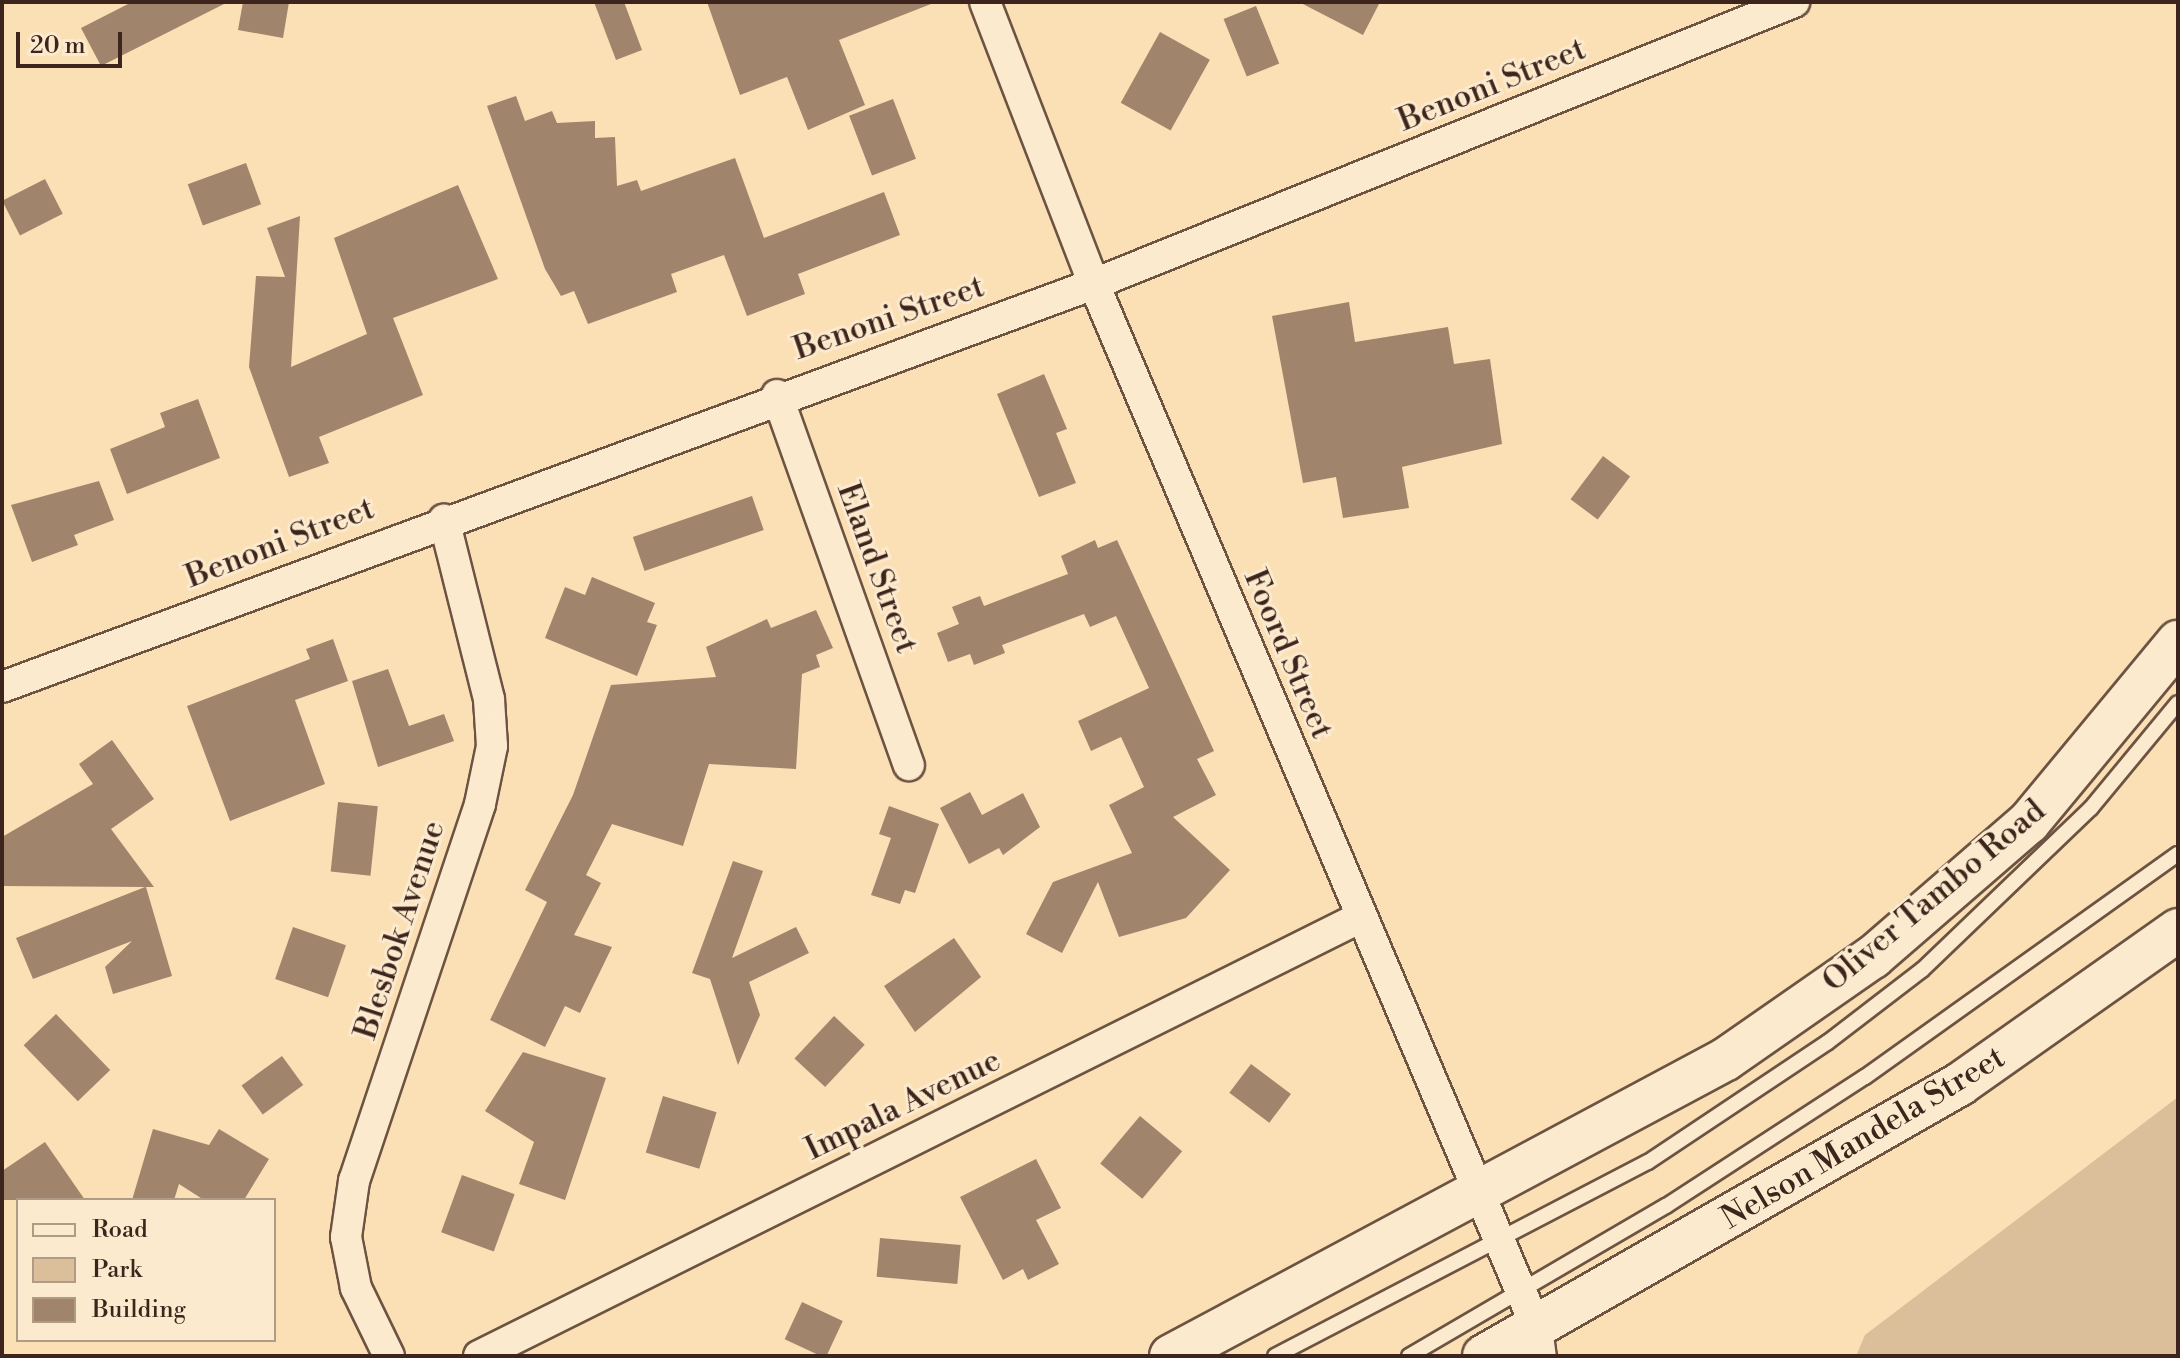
<!DOCTYPE html>
<html>
<head>
<meta charset="utf-8">
<style>
	body { margin:0 }
	#map { position:relative; width:2180px; height:1358px; overflow:hidden; background:#fbdfb5; font-family:"Libre Bodoni",serif }
	div>[style] { position:absolute }
	.green>* { inset:0; background:#dbbf9b }
	.building>* { inset:0; background:#a0856c; transform-origin:0 0 }
	.roads { filter:drop-shadow(2px 0 #6c5342) drop-shadow(-2px 0 #6c5342) drop-shadow(0 2px #6c5342) drop-shadow(0 -2px #6c5342) }
	.lane>* { height:14px; margin:-7px; padding:0 7px; transform-origin:7px; border-radius:7px; background:#fceacf }
	.street>* { height:30px; margin:-15px; padding:0 15px; transform-origin:15px; border-radius:15px; background:#fceacf }
	.secondary>* { height:42px; margin:-21px; padding:0 21px; transform-origin:21px; border-radius:21px; background:#fceacf }
	span { translate:-50% -50%; white-space:nowrap; text-align:center; line-height:1.15; -webkit-text-stroke:6px #fceacf; paint-order:stroke }
	.street-label { font-size:32px; color:#3d241c }
	.frame { position:absolute; inset:0; border:4px solid #3d241c; pointer-events:none }
	.legend { position:absolute; left:16px; top:1198px; width:260px; height:144px; box-sizing:border-box; background:#fceacf; border:2px solid #b09b87; margin:0; padding:10px 14px; list-style:none; font-size:24px; color:#3d241c }
	.legend li { display:flex; align-items:center; gap:16px; height:40px }
	.legend b { width:40px; border:2px solid #b09b87 }
	.scale { position:absolute; left:16px; top:32px; width:106px; height:36px; box-sizing:border-box; border:4px solid #3d241c; border-top:0; padding-left:10px; font-size:24px; line-height:28px; white-space:nowrap; color:#3d241c; -webkit-text-stroke:6px #fceacf; paint-order:stroke }
</style>
</head>
<body>
<div id="map">
	<div class="green">
		<i style="clip-path:polygon(2178px 1097px,2178px 1356px,1856px 1356px,1865px 1335px)"></i>
	</div>
	<div class="building">
		<i style="clip-path:polygon(132px 2px,228px 2px,101px 66px,81px 28px)"></i>
		<i style="clip-path:polygon(243px 2px,289px 2px,283px 38px,238px 30px)"></i>
		<i style="clip-path:polygon(594px 2px,624px 2px,642px 50px,616px 60px)"></i>
		<i style="clip-path:polygon(707px 2px,930px 2px,931px 4px,839px 40px,865px 105px,808px 130px,787px 77px,740px 95px)"></i>
		<i style="clip-path:polygon(1299px 2px,1380px 2px,1363px 35px)"></i>
		<i style="left:1256px;top:6px;width:62px;height:35px;rotate:68deg"></i>
		<i style="left:1160px;top:32px;width:57px;height:81px;rotate:29deg"></i>
		<i style="clip-path:polygon(516px 96px,525px 121px,552px 111px,557px 123px,595px 121px,595px 138px,615px 137px,617px 186px,637px 180px,641px 191px,735px 158px,764px 238px,884px 192px,900px 235px,798px 274px,805px 294px,747px 316px,724px 255px,671px 274px,677px 292px,588px 324px,574px 291px,561px 296px,545px 269px,487px 106px)"></i>
		<i style="left:893px;top:99px;width:64px;height:47px;rotate:69deg"></i>
		<i style="left:246px;top:163px;width:44px;height:62px;rotate:70deg"></i>
		<i style="left:45px;top:179px;width:39px;height:48px;rotate:63deg"></i>
		<i style="clip-path:polygon(458px 185px,498px 279px,393px 318px,423px 395px,319px 437px,329px 463px,289px 477px,249px 367px,256px 276px,285px 277px,267px 228px,300px 216px,291px 367px,367px 334px,334px 238px)"></i>
		<i style="clip-path:polygon(1349px 302px,1355px 342px,1448px 327px,1454px 364px,1490px 359px,1502px 444px,1402px 467px,1409px 508px,1343px 518px,1336px 477px,1303px 483px,1272px 316px)"></i>
		<i style="clip-path:polygon(1044px 374px,1067px 429px,1056px 433px,1076px 483px,1039px 497px,997px 394px)"></i>
		<i style="clip-path:polygon(198px 399px,220px 458px,127px 494px,110px 449px,165px 427px,160px 413px)"></i>
		<i style="left:1603px;top:456px;width:34px;height:54px;rotate:37deg"></i>
		<i style="clip-path:polygon(99px 481px,114px 520px,74px 535px,78px 545px,32px 562px,11px 505px)"></i>
		<i style="left:752px;top:496px;width:36px;height:126px;rotate:71deg"></i>
		<i style="clip-path:polygon(1095px 540px,1098px 548px,1117px 540px,1214px 751px,1197px 759px,1216px 795px,1173px 817px,1230px 870px,1186px 918px,1119px 937px,1098px 882px,1062px 953px,1026px 934px,1053px 882px,1132px 853px,1109px 805px,1144px 787px,1121px 737px,1091px 751px,1078px 721px,1149px 688px,1116px 616px,1090px 627px,1084px 614px,1002px 645px,1005px 653px,974px 665px,970px 654px,948px 662px,937px 633px,959px 624px,952px 607px,980px 596px,984px 606px,1068px 574px,1061px 556px)"></i>
		<i style="clip-path:polygon(592px 577px,655px 603px,647px 622px,657px 625px,637px 676px,545px 638px,565px 587px,585px 595px)"></i>
		<i style="clip-path:polygon(816px 610px,833px 648px,816px 655px,820px 667px,802px 674px,796px 769px,709px 764px,683px 846px,612px 824px,586px 875px,601px 883px,574px 935px,612px 947px,580px 1013px,565px 1006px,545px 1047px,490px 1020px,547px 902px,525px 890px,573px 795px,611px 685px,716px 677px,706px 647px,767px 619px,771px 628px)"></i>
		<i style="clip-path:polygon(333px 639px,348px 681px,295px 700px,325px 784px,230px 821px,187px 706px,310px 659px,306px 649px)"></i>
		<i style="clip-path:polygon(388px 669px,409px 726px,444px 714px,454px 741px,378px 767px,352px 681px)"></i>
		<i style="clip-path:polygon(112px 740px,154px 799px,111px 829px,154px 887px,146px 887px,172px 976px,113px 994px,105px 967px,132px 941px,33px 979px,16px 938px,145px 887px,2px 886px,2px 837px,93px 784px,79px 764px)"></i>
		<i style="clip-path:polygon(970px 792px,982px 815px,1023px 793px,1040px 827px,1003px 855px,999px 848px,969px 864px,940px 808px)"></i>
		<i style="left:338px;top:802px;width:40px;height:70px;rotate:6deg"></i>
		<i style="clip-path:polygon(889px 806px,939px 824px,915px 893px,905px 890px,900px 904px,871px 895px,891px 838px,879px 834px)"></i>
		<i style="clip-path:polygon(733px 861px,763px 871px,732px 958px,796px 927px,809px 953px,749px 982px,760px 1015px,738px 1065px,710px 979px,692px 973px)"></i>
		<i style="left:293px;top:927px;width:56px;height:55px;rotate:19deg"></i>
		<i style="clip-path:polygon(954px 938px,981px 977px,915px 1032px,884px 986px)"></i>
		<i style="left:56px;top:1014px;width:78px;height:45px;rotate:46deg"></i>
		<i style="left:834px;top:1016px;width:42px;height:58px;rotate:43deg"></i>
		<i style="clip-path:polygon(523px 1052px,606px 1078px,565px 1200px,519px 1184px,534px 1142px,485px 1111px)"></i>
		<i style="left:282px;top:1056px;width:36px;height:50px;rotate:54deg"></i>
		<i style="left:1251px;top:1064px;width:50px;height:36px;rotate:37deg"></i>
		<i style="left:663px;top:1096px;width:56px;height:59px;rotate:17deg"></i>
		<i style="left:1140px;top:1116px;width:55px;height:62px;rotate:40deg"></i>
		<i style="clip-path:polygon(153px 1129px,209px 1145px,219px 1129px,269px 1159px,244px 1200px,204px 1200px,179px 1184px,174px 1200px,132px 1200px)"></i>
		<i style="clip-path:polygon(45px 1142px,85px 1200px,2px 1200px,2px 1171px)"></i>
		<i style="clip-path:polygon(1036px 1159px,1061px 1208px,1036px 1220px,1059px 1264px,1028px 1280px,1023px 1269px,1003px 1280px,960px 1197px)"></i>
		<i style="left:462px;top:1175px;width:56px;height:61px;rotate:20deg"></i>
		<i style="left:880px;top:1238px;width:81px;height:39px;rotate:5deg"></i>
		<i style="left:802px;top:1302px;width:45px;height:41px;rotate:25deg"></i>
	</div>
	<div class="roads">
		<div class="lane">
			<i style="left:1275px;top:1356px;width:420px;rotate:-27.5deg"></i>
			<i style="left:1648px;top:1162px;width:216px;rotate:-33.7deg"></i>
			<i style="left:1828px;top:1042px;width:118px;rotate:-37.5deg"></i>
			<i style="left:1922px;top:970px;width:234px;rotate:-43.8deg"></i>
			<i style="left:2091px;top:808px;width:136px;rotate:-50.4deg"></i>
			<i style="left:1409px;top:1356px;width:298px;rotate:-30.3deg"></i>
			<i style="left:1666px;top:1206px;width:237px;rotate:-33deg"></i>
			<i style="left:1865px;top:1077px;width:384px;rotate:-35.5deg"></i>
		</div>
		<div class="street">
			<i style="left:985px;top:2px;width:302px;rotate:68.9deg"></i>
			<i style="left:1094px;top:284px;width:1135px;rotate:67.03deg"></i>
			<i style="left:1537px;top:1329px;width:27px;rotate:82deg"></i>
			<i style="left:777px;top:395px;width:393px;rotate:70.4deg"></i>
			<i style="left:2px;top:687px;width:1164px;rotate:-20.26deg"></i>
			<i style="left:1094px;top:284px;width:755px;rotate:-21.94deg"></i>
			<i style="left:389px;top:1356px;width:76px;rotate:-115.9deg"></i>
			<i style="left:356px;top:1288px;width:52px;rotate:-101.1deg"></i>
			<i style="left:346px;top:1237px;width:57px;rotate:-81.9deg"></i>
			<i style="left:354px;top:1181px;width:397px;rotate:-71.5deg"></i>
			<i style="left:480px;top:804px;width:59px;rotate:-78.3deg"></i>
			<i style="left:492px;top:746px;width:47px;rotate:-93.7deg"></i>
			<i style="left:489px;top:699px;width:185px;rotate:-104.1deg"></i>
			<i style="left:479px;top:1356px;width:983px;rotate:-26.46deg"></i>
		</div>
		<div class="secondary">
			<i style="left:1171px;top:1356px;width:629px;rotate:-28.15deg"></i>
			<i style="left:1726px;top:1059px;width:179px;rotate:-34.8deg"></i>
			<i style="left:1873px;top:957px;width:206px;rotate:-40.9deg"></i>
			<i style="left:2029px;top:822px;width:234px;rotate:-50.4deg"></i>
			<i style="left:1484px;top:1356px;width:548px;rotate:-29.74deg"></i>
			<i style="left:1960px;top:1084px;width:267px;rotate:-35.2deg"></i>
		</div>
	</div>
	<div class="street-label">
		<span style="left:1492px;top:85px;rotate:-22deg">Benoni Street</span>
		<span style="left:889px;top:318px;rotate:-19deg">Benoni Street</span>
		<span style="left:280px;top:543px;rotate:-21deg">Benoni Street</span>
		<span style="left:877px;top:568px;rotate:70deg">Eland Street</span>
		<span style="left:1288px;top:654px;rotate:67deg">Foord Street</span>
		<span style="left:1934px;top:896px;rotate:-40deg">Oliver Tambo Road</span>
		<span style="left:400px;top:930px;rotate:-72deg">Blesbok Avenue</span>
		<span style="left:903px;top:1105px;rotate:-26deg">Impala Avenue</span>
		<span style="left:1863px;top:1138px;rotate:-31deg">Nelson Mandela Street</span>
	</div>
	<div class="frame"></div>
	<ul class="legend">
	<li><b style="height:10px;background:#fceacf"></b>Road</li>
	<li><b style="height:22px;background:#dbbf9b"></b>Park</li>
	<li><b style="height:22px;background:#a0856c"></b>Building</li>
	</ul>
	<div class="scale">20 m</div>
</div>
</body>
</html>
